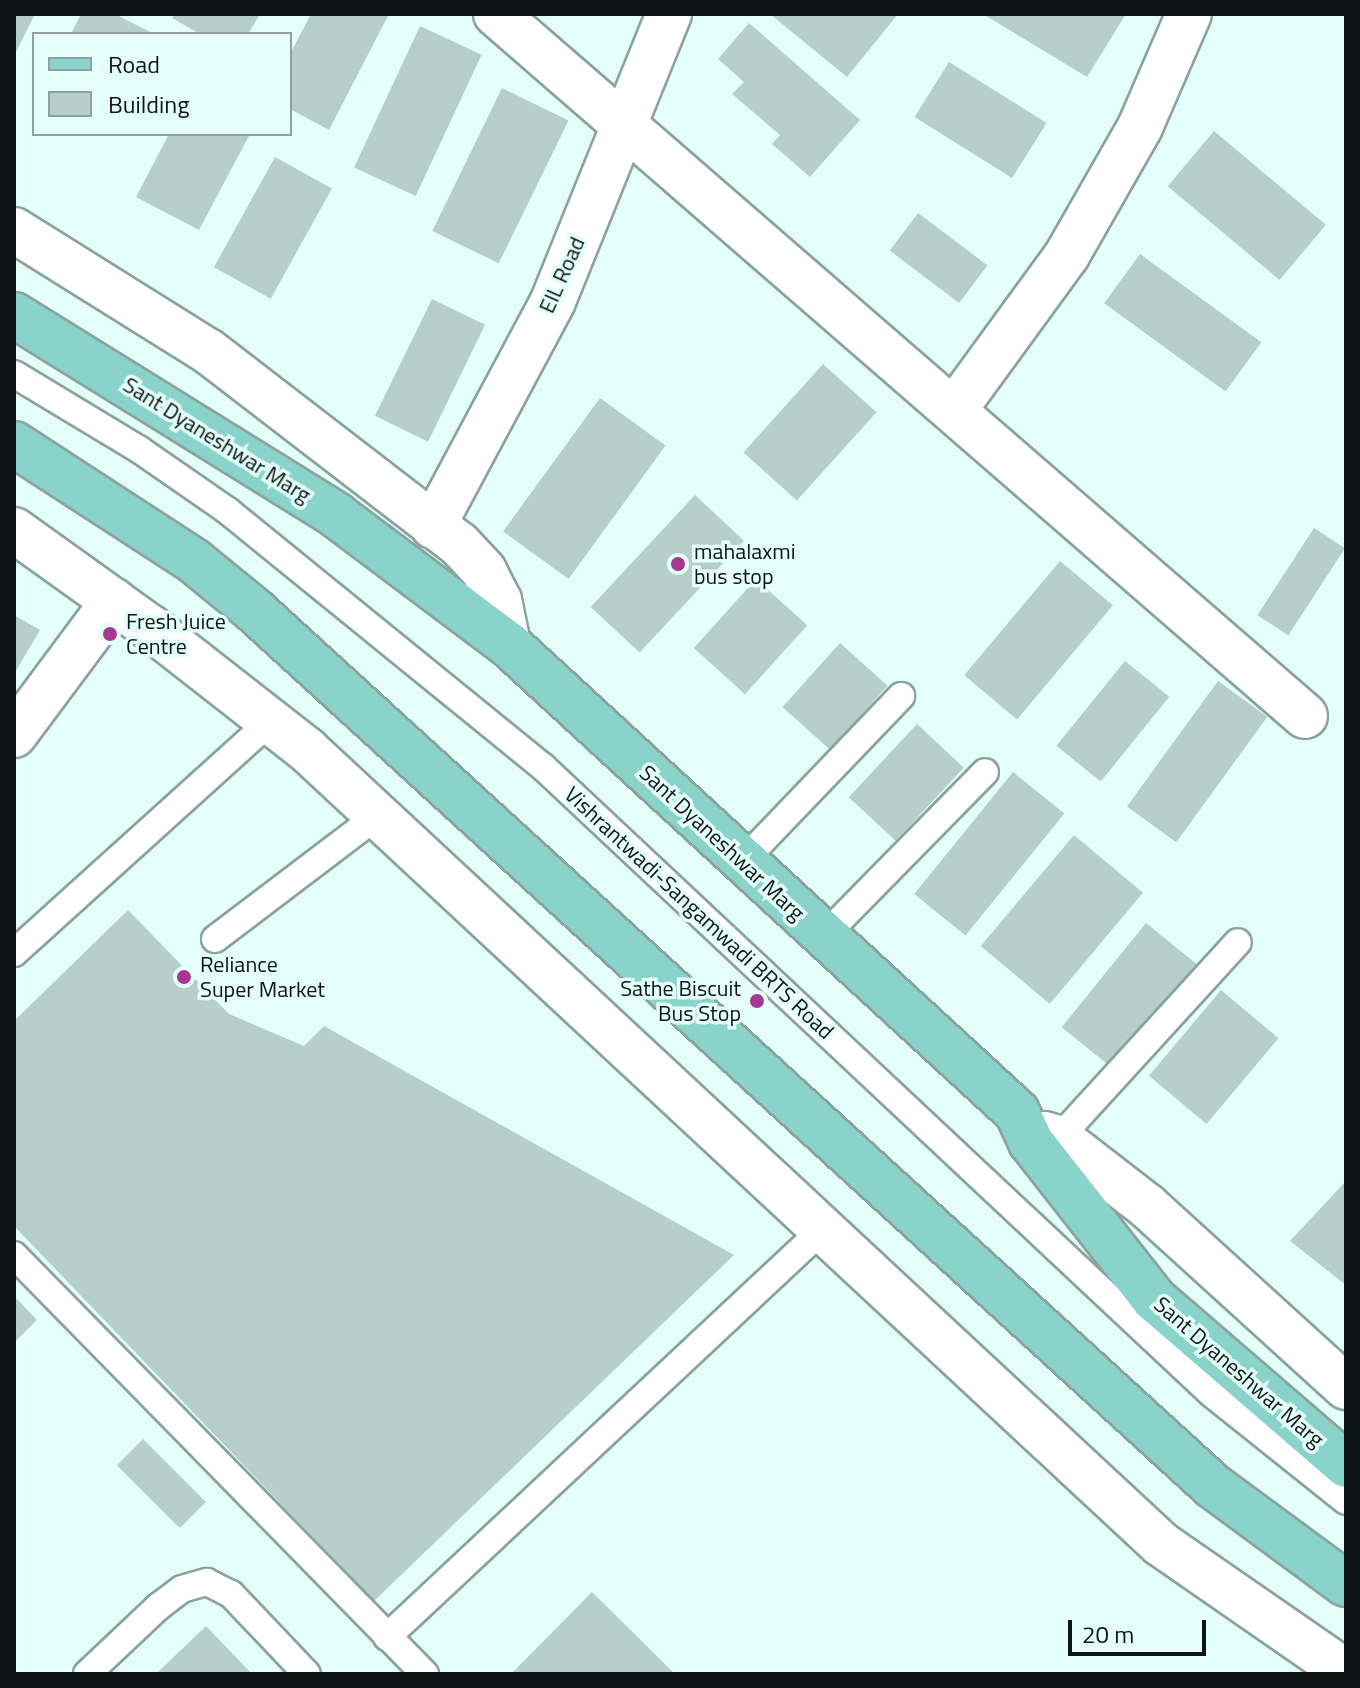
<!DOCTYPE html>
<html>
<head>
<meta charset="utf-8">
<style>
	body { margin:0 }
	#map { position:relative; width:1360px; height:1688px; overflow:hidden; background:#e4fefa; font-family:"Titillium Web",sans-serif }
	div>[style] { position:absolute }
	.building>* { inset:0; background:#b6cfcb; transform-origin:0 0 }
	.roads { filter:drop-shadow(2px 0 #8ba39f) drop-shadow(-2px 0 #8ba39f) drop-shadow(0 2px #8ba39f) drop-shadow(0 -2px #8ba39f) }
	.lane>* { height:26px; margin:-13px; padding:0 13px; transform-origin:13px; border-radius:13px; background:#fff }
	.street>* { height:44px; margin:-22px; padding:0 22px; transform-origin:22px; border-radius:22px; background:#fff }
	.secondary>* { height:44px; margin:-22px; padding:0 22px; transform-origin:22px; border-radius:22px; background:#fff }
	.primary>* { height:44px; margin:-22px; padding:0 22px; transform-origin:22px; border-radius:22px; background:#8ad3cb }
	.dots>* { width:22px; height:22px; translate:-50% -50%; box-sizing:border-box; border:4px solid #e4fefa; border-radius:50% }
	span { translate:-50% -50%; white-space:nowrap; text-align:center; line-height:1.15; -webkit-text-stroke:7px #e4fefa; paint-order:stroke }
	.street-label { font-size:22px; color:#0c1514 }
	.poi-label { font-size:22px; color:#0c1514 }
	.left { translate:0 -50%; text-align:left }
	.right { translate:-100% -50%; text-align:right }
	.frame { position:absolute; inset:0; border:16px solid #0c1514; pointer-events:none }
	.legend { position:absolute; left:32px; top:32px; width:260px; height:104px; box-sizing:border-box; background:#e4fefa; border:2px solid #8ea19e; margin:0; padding:10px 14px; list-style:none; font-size:24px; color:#0c1514 }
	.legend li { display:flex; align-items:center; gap:16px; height:40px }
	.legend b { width:40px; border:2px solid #8ea19e }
	.scale { position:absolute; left:1068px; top:1620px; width:138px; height:36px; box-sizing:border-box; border:4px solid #0c1514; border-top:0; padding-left:10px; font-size:24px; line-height:28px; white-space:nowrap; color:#0c1514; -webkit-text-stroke:6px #e4fefa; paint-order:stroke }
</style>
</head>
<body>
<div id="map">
	<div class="building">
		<i style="clip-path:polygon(14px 14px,35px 14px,14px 56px)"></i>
		<i style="clip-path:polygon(81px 14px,115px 14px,154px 34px,71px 34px)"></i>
		<i style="clip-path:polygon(175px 14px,260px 14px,248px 34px,200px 34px,172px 18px)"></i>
		<i style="clip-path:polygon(311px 14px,389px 14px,329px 130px,290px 109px,290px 54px)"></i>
		<i style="clip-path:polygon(770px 14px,898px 14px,847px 77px)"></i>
		<i style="clip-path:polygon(983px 14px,1126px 14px,1087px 77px)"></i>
		<i style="clip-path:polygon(749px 23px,860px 120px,810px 177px,772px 144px,780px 135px,732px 94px,744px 82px,718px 59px)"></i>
		<i style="left:420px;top:26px;width:68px;height:156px;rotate:25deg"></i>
		<i style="left:949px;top:62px;width:115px;height:65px;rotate:32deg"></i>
		<i style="left:502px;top:88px;width:74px;height:159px;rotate:26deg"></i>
		<i style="left:1214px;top:131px;width:146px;height:72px;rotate:40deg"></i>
		<i style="clip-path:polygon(169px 134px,250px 134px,199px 230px,136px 197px)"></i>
		<i style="left:275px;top:157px;width:65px;height:126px;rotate:29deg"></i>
		<i style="left:918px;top:213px;width:87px;height:47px;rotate:37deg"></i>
		<i style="left:1140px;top:254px;width:150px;height:61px;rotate:36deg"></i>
		<i style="left:432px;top:299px;width:59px;height:130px;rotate:26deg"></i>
		<i style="left:823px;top:364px;width:72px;height:119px;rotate:42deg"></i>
		<i style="left:600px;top:398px;width:81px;height:165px;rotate:36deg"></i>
		<i style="left:695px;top:495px;width:67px;height:153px;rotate:43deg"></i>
		<i style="left:1314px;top:528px;width:37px;height:104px;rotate:33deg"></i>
		<i style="left:1060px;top:561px;width:69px;height:149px;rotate:40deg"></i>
		<i style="left:756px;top:579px;width:69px;height:93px;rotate:42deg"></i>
		<i style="clip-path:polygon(14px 615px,40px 630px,14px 674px)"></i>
		<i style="left:840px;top:643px;width:64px;height:86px;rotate:42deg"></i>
		<i style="left:1125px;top:661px;width:57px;height:109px;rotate:39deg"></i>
		<i style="left:1218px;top:681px;width:61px;height:155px;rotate:36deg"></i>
		<i style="left:917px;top:724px;width:64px;height:100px;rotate:43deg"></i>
		<i style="left:1013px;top:772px;width:66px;height:157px;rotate:39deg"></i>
		<i style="left:1074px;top:835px;width:90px;height:145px;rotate:40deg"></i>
		<i style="clip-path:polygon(128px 910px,229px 1014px,304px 1046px,324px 1026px,734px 1255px,374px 1601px,14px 1226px,14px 1021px)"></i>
		<i style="left:1146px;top:923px;width:67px;height:134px;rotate:39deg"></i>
		<i style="left:1221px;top:990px;width:75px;height:112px;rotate:40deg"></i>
		<i style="clip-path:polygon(1346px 1181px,1346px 1285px,1290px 1241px)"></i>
		<i style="clip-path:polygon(14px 1296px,37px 1320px,14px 1343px)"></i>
		<i style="left:143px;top:1439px;width:89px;height:37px;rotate:45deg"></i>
		<i style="clip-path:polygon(592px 1592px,675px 1674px,511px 1674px)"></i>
		<i style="clip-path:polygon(206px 1626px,252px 1674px,156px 1674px)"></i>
	</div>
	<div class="roads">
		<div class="lane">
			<i style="left:14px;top:374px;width:147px;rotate:31.1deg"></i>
			<i style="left:140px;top:450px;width:107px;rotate:34.7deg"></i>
			<i style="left:228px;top:511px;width:405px;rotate:39.1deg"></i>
			<i style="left:542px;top:766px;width:918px;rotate:43.15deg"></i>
			<i style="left:1212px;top:1394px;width:171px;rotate:38.6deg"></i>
			<i style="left:742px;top:862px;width:230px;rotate:-46.2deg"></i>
			<i style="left:823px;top:937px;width:231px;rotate:-45.5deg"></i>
			<i style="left:215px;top:939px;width:203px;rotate:-37.2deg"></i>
			<i style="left:14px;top:953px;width:345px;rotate:-42.1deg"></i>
			<i style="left:1059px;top:1138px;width:265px;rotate:-47.6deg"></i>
			<i style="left:14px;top:1255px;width:587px;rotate:45.55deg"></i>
			<i style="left:387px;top:1637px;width:596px;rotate:-43.1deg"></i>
			<i style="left:87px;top:1674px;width:98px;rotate:-43.3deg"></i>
			<i style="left:158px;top:1607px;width:30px;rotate:-37deg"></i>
			<i style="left:182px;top:1589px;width:26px;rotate:-16deg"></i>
			<i style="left:207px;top:1582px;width:27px;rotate:27deg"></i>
			<i style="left:231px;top:1594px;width:110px;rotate:46.5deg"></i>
		</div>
		<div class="street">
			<i style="left:496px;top:14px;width:1071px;rotate:40.95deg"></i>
			<i style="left:954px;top:410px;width:192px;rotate:-53.9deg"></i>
			<i style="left:1067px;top:255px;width:147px;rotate:-60.3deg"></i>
			<i style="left:1140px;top:127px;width:123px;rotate:-66.6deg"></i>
			<i style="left:433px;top:526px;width:255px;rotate:-61.9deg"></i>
			<i style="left:553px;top:301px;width:310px;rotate:-68deg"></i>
			<i style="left:14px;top:735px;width:167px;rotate:-53.3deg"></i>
		</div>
		<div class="secondary">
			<i style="left:14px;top:230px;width:229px;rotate:32deg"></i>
			<i style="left:208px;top:351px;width:317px;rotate:37.6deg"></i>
			<i style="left:459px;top:544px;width:37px;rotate:47deg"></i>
			<i style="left:484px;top:571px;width:33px;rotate:63deg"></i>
			<i style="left:499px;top:600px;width:45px;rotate:78.4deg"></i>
			<i style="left:14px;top:530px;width:168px;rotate:35.6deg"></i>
			<i style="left:151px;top:628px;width:197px;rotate:38deg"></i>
			<i style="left:306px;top:749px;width:1167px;rotate:42.92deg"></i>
			<i style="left:1161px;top:1544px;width:225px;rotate:34.7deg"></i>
			<i style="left:1031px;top:1142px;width:15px;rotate:-32deg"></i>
			<i style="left:1044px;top:1134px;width:16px;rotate:15deg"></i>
			<i style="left:1059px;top:1138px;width:111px;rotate:37.7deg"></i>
			<i style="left:1147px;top:1206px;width:269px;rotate:42.3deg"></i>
		</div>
		<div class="primary">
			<i style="left:14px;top:315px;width:379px;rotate:31.8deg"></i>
			<i style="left:336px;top:515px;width:215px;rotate:36.9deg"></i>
			<i style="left:508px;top:644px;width:691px;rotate:42.6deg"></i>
			<i style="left:1017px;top:1112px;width:33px;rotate:65deg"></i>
			<i style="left:1031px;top:1142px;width:199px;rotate:51.9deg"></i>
			<i style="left:1154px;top:1299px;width:254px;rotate:40.8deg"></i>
			<i style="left:14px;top:444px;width:215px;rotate:33deg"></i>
			<i style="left:194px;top:561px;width:79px;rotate:39.3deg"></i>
			<i style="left:255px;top:611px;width:1297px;rotate:42.41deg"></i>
			<i style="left:1213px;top:1486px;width:165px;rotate:36.4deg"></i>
		</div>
	</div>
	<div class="dots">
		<i style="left:678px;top:564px;background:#a73794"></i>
		<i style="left:110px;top:634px;background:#a73794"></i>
		<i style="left:184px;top:977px;background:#a73794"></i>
		<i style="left:757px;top:1001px;background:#a73794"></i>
	</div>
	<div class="street-label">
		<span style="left:562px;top:275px;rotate:-66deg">EIL Road</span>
		<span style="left:217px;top:440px;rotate:32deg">Sant Dyaneshwar Marg</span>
		<span style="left:722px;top:843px;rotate:43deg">Sant Dyaneshwar Marg</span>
		<span style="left:699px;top:913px;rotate:43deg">Vishrantwadi-Sangamwadi BRTS Road</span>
		<span style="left:1239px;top:1372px;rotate:41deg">Sant Dyaneshwar Marg</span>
	</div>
	<div class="poi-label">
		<span class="left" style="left:694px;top:564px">mahalaxmi<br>bus stop</span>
		<span class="left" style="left:126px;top:634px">Fresh Juice<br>Centre</span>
		<span class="left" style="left:200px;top:977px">Reliance<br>Super Market</span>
		<span class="right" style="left:741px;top:1001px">Sathe Biscuit<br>Bus Stop</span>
	</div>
	<div class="frame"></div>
	<ul class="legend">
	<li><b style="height:10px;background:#8ad3cb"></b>Road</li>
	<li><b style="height:22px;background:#b6cfcb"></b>Building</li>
	</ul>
	<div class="scale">20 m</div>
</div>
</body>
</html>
